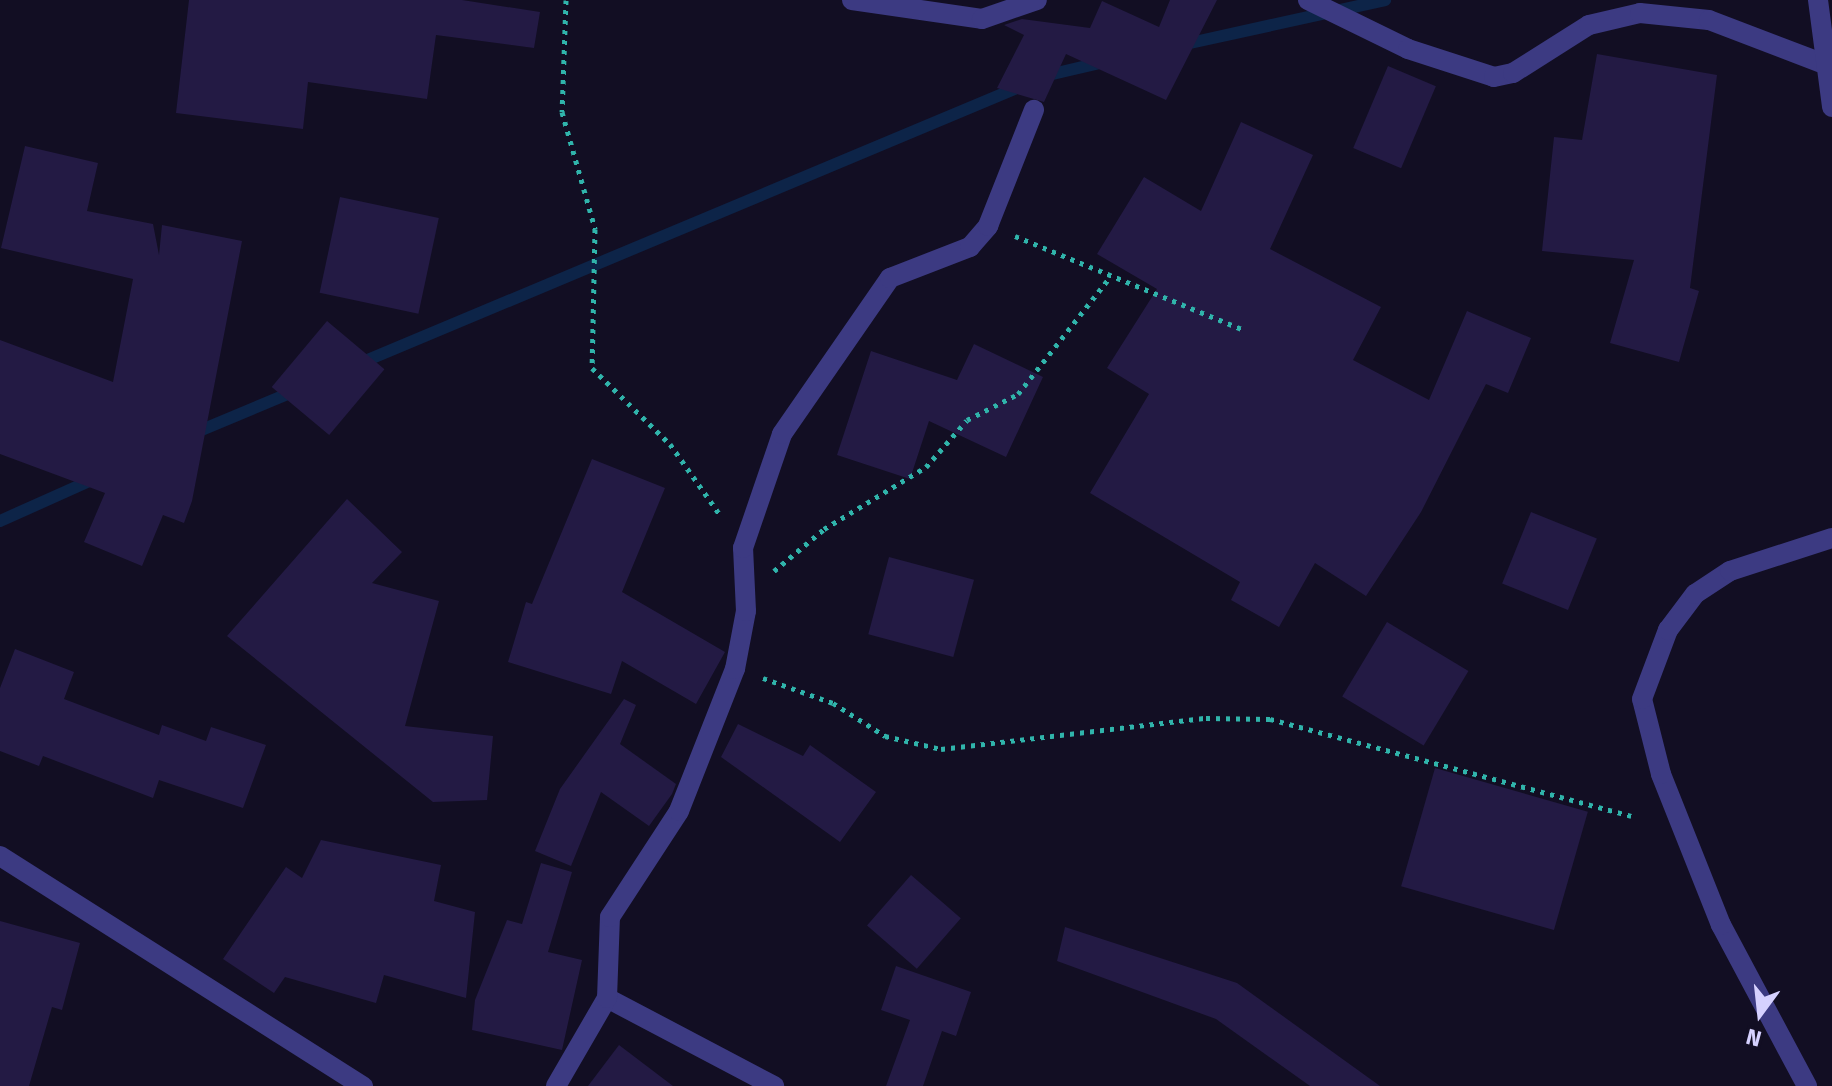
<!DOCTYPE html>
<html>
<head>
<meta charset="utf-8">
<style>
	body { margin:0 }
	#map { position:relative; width:1832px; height:1086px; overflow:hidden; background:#120e23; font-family:"Fira Sans",sans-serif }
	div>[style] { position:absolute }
	.stream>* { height:12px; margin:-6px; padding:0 6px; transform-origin:6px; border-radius:6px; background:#0d2448 }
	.building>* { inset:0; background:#231a44; transform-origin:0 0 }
	.path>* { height:5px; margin-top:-2.5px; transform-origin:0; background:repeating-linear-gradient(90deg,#30b4ab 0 4px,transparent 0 10px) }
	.street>* { height:20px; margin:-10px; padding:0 10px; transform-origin:10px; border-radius:10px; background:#3c3a82 }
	span { translate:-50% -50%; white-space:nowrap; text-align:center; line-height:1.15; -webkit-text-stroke:6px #120e23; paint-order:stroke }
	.north { position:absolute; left:1720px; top:974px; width:80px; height:80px; -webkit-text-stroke:6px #120e23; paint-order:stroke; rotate:195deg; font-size:22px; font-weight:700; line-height:32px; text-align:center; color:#d6d1ff }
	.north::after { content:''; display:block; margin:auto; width:28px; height:36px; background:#d6d1ff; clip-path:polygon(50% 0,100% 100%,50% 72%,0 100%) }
</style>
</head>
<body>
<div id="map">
	<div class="stream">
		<i style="left:1181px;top:45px;width:209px;rotate:-12.4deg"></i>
		<i style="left:1044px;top:76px;width:62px;rotate:-13.1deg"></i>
		<i style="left:358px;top:364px;width:722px;rotate:-22.73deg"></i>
		<i style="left:192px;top:434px;width:114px;rotate:-22.7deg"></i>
		<i style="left:0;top:521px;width:105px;rotate:-24.1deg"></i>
	</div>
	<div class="building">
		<i style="clip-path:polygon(189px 0,462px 0,540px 12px,534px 48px,436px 35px,427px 99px,308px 82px,303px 129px,176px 113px)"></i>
		<i style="clip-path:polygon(1170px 0,1217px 0,1166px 100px,1066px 54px,1044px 102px,997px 88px,1024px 35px,1004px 25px,1022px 19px,1090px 28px,1102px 1px,1159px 27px)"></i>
		<i style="clip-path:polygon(1597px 54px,1717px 75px,1690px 288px,1699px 291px,1679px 362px,1610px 343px,1634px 260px,1542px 251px,1554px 137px,1582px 140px)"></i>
		<i style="left:1388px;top:66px;width:52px;height:89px;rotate:23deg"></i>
		<i style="clip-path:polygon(1241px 122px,1313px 155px,1270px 249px,1381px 307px,1353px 360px,1429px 400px,1467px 311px,1531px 338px,1508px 393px,1486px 384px,1421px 512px,1366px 596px,1315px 563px,1279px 627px,1231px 600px,1240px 582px,1090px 493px,1149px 394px,1107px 368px,1157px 289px,1097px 254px,1144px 177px,1201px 211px)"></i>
		<i style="clip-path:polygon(25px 146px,98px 163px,87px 211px,153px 224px,159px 255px,162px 225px,242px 241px,192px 501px,184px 523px,163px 515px,142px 566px,84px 542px,105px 493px,0 454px,0 340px,113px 382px,133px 279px,1px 248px)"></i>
		<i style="left:340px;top:197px;width:101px;height:98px;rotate:12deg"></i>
		<i style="left:327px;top:321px;width:75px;height:86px;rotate:40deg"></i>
		<i style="clip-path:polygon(974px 344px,1043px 377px,1006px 457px,929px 421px,910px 479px,837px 455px,871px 351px,957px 380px)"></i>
		<i style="clip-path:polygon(592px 459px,665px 488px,622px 592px,725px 652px,696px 704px,622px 661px,611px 694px,508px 662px,526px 602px,532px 604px)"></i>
		<i style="clip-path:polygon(347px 499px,402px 552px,372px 583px,439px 601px,405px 726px,493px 736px,487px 800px,433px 802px,227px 636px)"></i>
		<i style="left:1531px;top:512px;width:71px;height:77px;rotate:22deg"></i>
		<i style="left:889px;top:557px;width:88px;height:80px;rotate:15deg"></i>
		<i style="left:1387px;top:622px;width:95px;height:87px;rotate:31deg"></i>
		<i style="clip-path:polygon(15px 649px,74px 672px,64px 699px,159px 735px,162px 725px,206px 741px,211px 727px,266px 745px,243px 808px,159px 780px,153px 798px,43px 756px,39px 766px,0 751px,0 688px)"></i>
		<i style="clip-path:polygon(624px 699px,636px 705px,620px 744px,676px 784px,672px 794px,649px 826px,601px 792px,571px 866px,535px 851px,560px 789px)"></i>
		<i style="clip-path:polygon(738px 724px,803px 756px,810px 745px,876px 792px,840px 842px,721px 757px)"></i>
		<i style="left:1435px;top:768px;width:159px;height:123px;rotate:16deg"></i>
		<i style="clip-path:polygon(321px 840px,441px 865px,434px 901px,475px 912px,466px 998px,384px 975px,376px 1003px,285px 977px,274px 993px,223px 959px,286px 867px,302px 878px)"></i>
		<i style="clip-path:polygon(541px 863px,572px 872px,548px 952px,582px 960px,562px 1050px,472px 1030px,475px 1000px,507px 920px,522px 924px)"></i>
		<i style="left:911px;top:875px;width:66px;height:67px;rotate:41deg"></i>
		<i style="clip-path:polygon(0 921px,80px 943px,62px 1010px,52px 1007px,29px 1086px,0 1086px)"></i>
		<i style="clip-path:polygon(1065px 927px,1237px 983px,1380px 1086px,1310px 1086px,1216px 1019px,1057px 961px)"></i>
		<i style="clip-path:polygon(896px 966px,971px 992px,956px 1036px,942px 1031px,923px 1086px,886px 1086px,910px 1020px,881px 1010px)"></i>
		<i style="clip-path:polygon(619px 1045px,673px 1086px,588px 1086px)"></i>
	</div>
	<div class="path">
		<i style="left:566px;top:0;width:112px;rotate:92deg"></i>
		<i style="left:562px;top:112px;width:122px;rotate:74.2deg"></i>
		<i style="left:595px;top:229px;width:139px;rotate:91.2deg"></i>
		<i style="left:592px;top:368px;width:109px;rotate:44.3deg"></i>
		<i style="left:670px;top:444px;width:87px;rotate:54.8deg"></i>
		<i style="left:1015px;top:236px;width:248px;rotate:22.3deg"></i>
		<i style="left:774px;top:571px;width:65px;rotate:-40deg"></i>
		<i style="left:824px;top:529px;width:119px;rotate:-31.3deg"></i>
		<i style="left:926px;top:467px;width:62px;rotate:-48.9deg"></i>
		<i style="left:967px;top:420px;width:57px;rotate:-27deg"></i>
		<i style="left:1018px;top:394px;width:150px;rotate:-51.8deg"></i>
		<i style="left:763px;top:678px;width:74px;rotate:19.7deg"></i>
		<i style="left:833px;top:703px;width:62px;rotate:32.4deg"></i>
		<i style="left:885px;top:736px;width:57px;rotate:13.1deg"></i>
		<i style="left:941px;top:749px;width:267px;rotate:-6.7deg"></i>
		<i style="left:1206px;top:718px;width:64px;rotate:0.9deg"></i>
		<i style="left:1270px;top:719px;width:374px;rotate:15deg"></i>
	</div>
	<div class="street">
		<i style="left:852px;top:0;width:131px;rotate:8.3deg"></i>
		<i style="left:982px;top:19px;width:58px;rotate:-19.1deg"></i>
		<i style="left:1308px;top:0;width:111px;rotate:26.1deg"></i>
		<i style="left:1408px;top:49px;width:90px;rotate:18deg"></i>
		<i style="left:1494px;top:77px;width:19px;rotate:-12deg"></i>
		<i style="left:1513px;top:73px;width:90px;rotate:-32.3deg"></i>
		<i style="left:1589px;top:25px;width:52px;rotate:-13.2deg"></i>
		<i style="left:1640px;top:13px;width:69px;rotate:5.8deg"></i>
		<i style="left:1709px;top:20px;width:123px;rotate:20.9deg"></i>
		<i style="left:1818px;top:0;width:108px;rotate:82.5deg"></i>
		<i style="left:0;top:856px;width:430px;rotate:32.4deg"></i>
		<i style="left:607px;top:998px;width:189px;rotate:27.8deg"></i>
		<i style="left:556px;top:1086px;width:102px;rotate:-59.9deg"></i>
		<i style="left:607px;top:998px;width:81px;rotate:-87.9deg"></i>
		<i style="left:610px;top:917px;width:126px;rotate:-56.9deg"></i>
		<i style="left:679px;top:811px;width:153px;rotate:-68.5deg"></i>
		<i style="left:735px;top:669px;width:59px;rotate:-79.3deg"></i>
		<i style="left:746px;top:611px;width:63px;rotate:-92.7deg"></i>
		<i style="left:743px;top:548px;width:120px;rotate:-71.1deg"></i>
		<i style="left:782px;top:434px;width:190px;rotate:-55.3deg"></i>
		<i style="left:890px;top:278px;width:86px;rotate:-21.2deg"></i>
		<i style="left:970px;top:247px;width:28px;rotate:-49deg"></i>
		<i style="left:988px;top:226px;width:125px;rotate:-68.4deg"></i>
		<i style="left:1807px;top:1086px;width:183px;rotate:-118.1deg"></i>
		<i style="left:1721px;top:925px;width:162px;rotate:-111.7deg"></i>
		<i style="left:1661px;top:774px;width:77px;rotate:-104.2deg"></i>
		<i style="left:1642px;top:699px;width:74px;rotate:-69.4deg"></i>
		<i style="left:1668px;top:630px;width:45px;rotate:-53.1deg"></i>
		<i style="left:1695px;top:594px;width:42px;rotate:-33.3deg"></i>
		<i style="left:1730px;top:571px;width:107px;rotate:-17.9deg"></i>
	</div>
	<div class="north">N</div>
</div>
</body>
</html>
